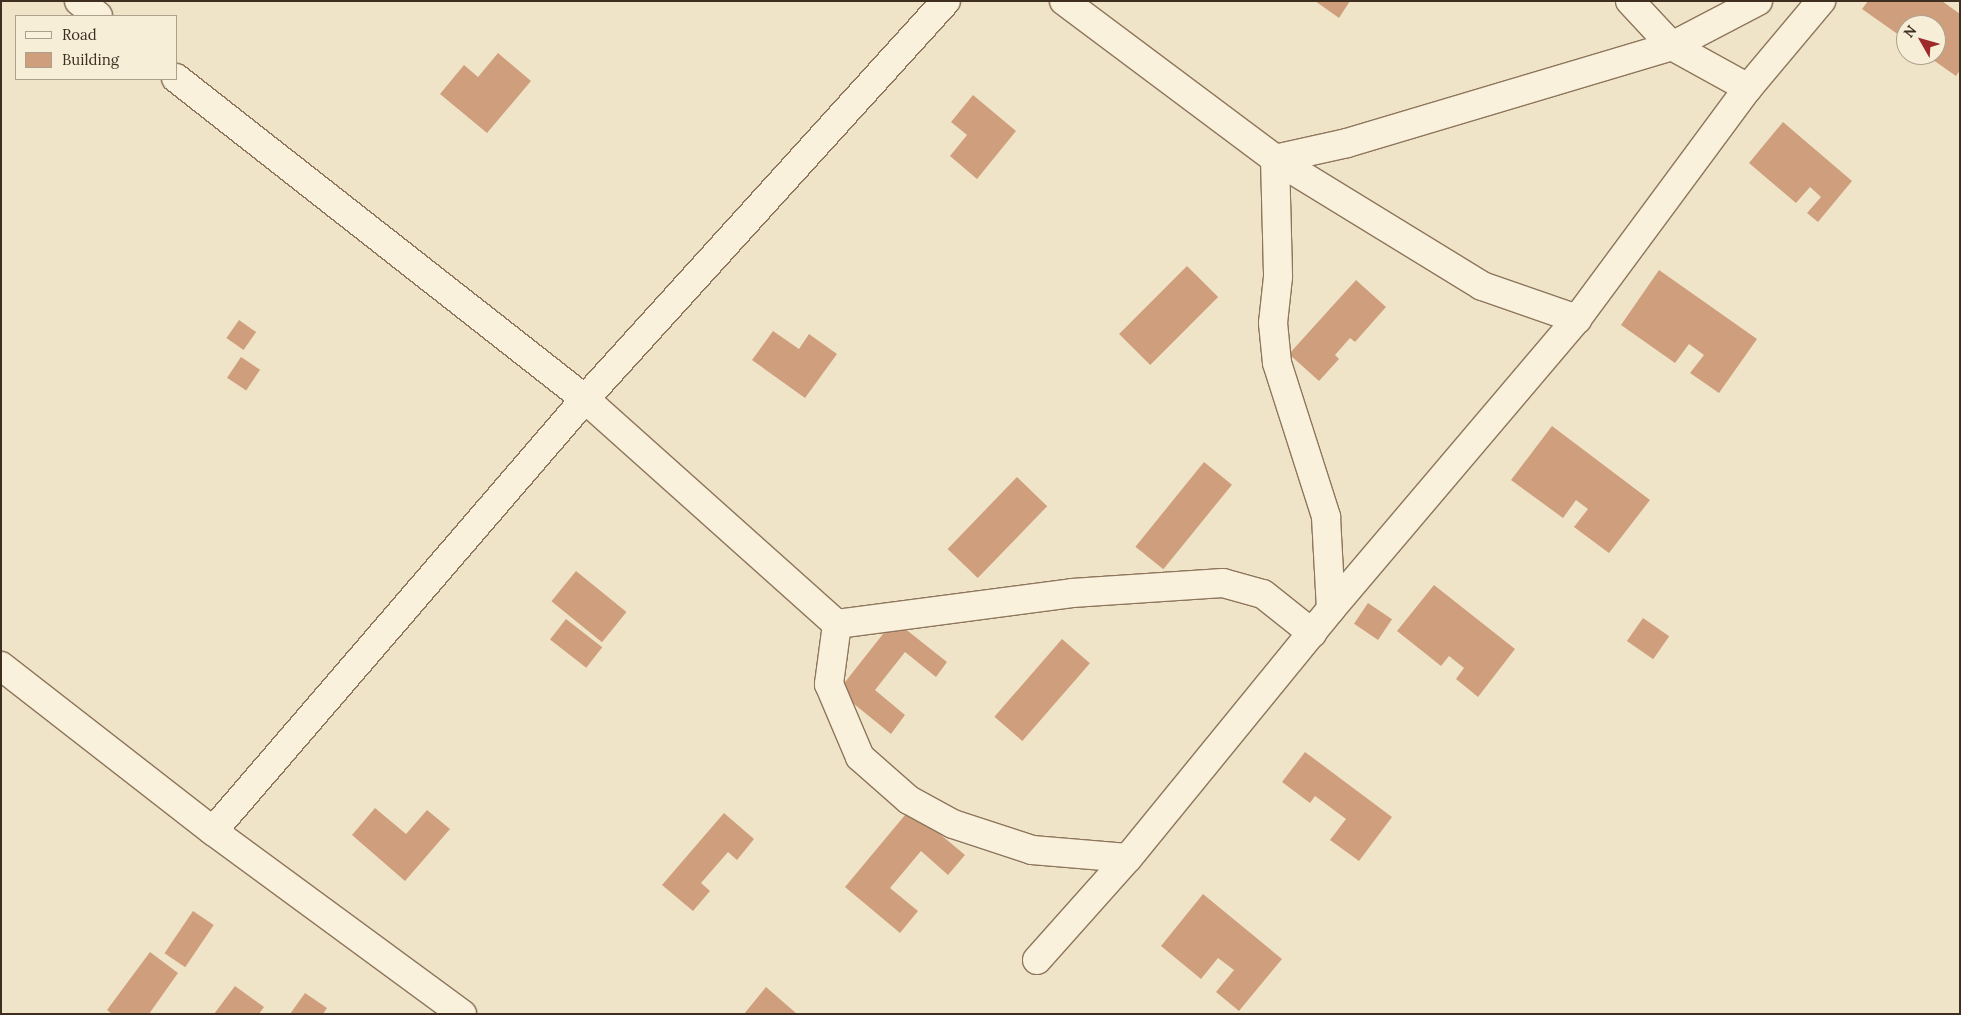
<!DOCTYPE html>
<html>
<head>
<meta charset="utf-8">
<style>
	body { margin:0 }
	#map { position:relative; width:1961px; height:1015px; overflow:hidden; background:#f0e4c8; font-family:Lora,serif }
	div>[style] { position:absolute }
	.building>* { inset:0; background:#cf9f7d; transform-origin:0 0 }
	.roads { filter:drop-shadow(1px 0 #8d765c) drop-shadow(-1px 0 #8d765c) drop-shadow(0 1px #8d765c) drop-shadow(0 -1px #8d765c) }
	.minor>* { height:28px; margin:-14px; padding:0 14px; transform-origin:14px; border-radius:14px; background:#faf1dc }
	span { translate:-50% -50%; white-space:nowrap; text-align:center; line-height:1.15; -webkit-text-stroke:4.5px #f7eed8; paint-order:stroke }
	.frame { position:absolute; inset:0; border:2px solid #3d2e20; pointer-events:none }
	.legend { position:absolute; left:15px; top:15px; width:162px; height:65px; box-sizing:border-box; background:#f7eed8; border:1px solid #ada18e; margin:0; padding:6px 9px; list-style:none; font-size:15px; color:#3d2e20 }
	.legend li { display:flex; align-items:center; gap:10px; height:25px }
	.legend b { width:25px; border:1px solid #ada18e }
	.north { position:absolute; left:1896px; top:15px; width:50px; height:50px; box-sizing:border-box; background:#f7eed8; border:1px solid #ada18e; border-radius:50%; rotate:308deg; font-size:14px; font-weight:700; line-height:20px; text-align:center; color:#3d2e20 }
	.north::after { content:''; display:block; margin:auto; width:18px; height:22px; background:#9e2a2b; clip-path:polygon(50% 0,100% 100%,50% 72%,0 100%) }
</style>
</head>
<body>
<div id="map">
	<div class="building">
		<i style="clip-path:polygon(1315px 1px,1350px 1px,1339px 18px)"></i>
		<i style="clip-path:polygon(1868px 1px,1942px 1px,1960px 14px,1960px 70px,1956px 76px,1926px 55px,1936px 55px,1936px 25px,1906px 25px,1906px 40px,1862px 9px)"></i>
		<i style="clip-path:polygon(498px 53px,531px 81px,487px 133px,440px 94px,464px 65px,478px 77px)"></i>
		<i style="clip-path:polygon(973px 95px,1016px 131px,977px 179px,950px 156px,967px 135px,951px 122px)"></i>
		<i style="clip-path:polygon(1783px 122px,1852px 181px,1818px 222px,1807px 213px,1821px 197px,1810px 187px,1796px 203px,1749px 163px)"></i>
		<i style="left:1187px;top:266px;width:44px;height:96px;rotate:45deg"></i>
		<i style="clip-path:polygon(1659px 270px,1757px 339px,1719px 393px,1690px 373px,1704px 355px,1689px 344px,1675px 363px,1621px 325px)"></i>
		<i style="clip-path:polygon(1356px 280px,1386px 307px,1355px 342px,1350px 338px,1335px 355px,1339px 359px,1319px 381px,1289px 354px)"></i>
		<i style="left:239px;top:320px;width:21px;height:22px;rotate:35deg"></i>
		<i style="clip-path:polygon(773px 331px,799px 349px,809px 334px,837px 354px,805px 398px,752px 360px)"></i>
		<i style="left:241px;top:357px;width:23px;height:25px;rotate:34deg"></i>
		<i style="clip-path:polygon(1552px 426px,1650px 500px,1609px 553px,1574px 527px,1588px 509px,1576px 500px,1563px 518px,1511px 480px)"></i>
		<i style="left:1204px;top:462px;width:36px;height:109px;rotate:39deg"></i>
		<i style="left:1017px;top:477px;width:42px;height:100px;rotate:44deg"></i>
		<i style="left:576px;top:571px;width:65px;height:39px;rotate:39deg"></i>
		<i style="clip-path:polygon(1434px 585px,1515px 649px,1478px 697px,1456px 679px,1464px 668px,1449px 656px,1441px 666px,1397px 631px)"></i>
		<i style="left:1368px;top:603px;width:29px;height:25px;rotate:34deg"></i>
		<i style="left:1643px;top:618px;width:32px;height:28px;rotate:35deg"></i>
		<i style="left:566px;top:619px;width:46px;height:26px;rotate:38deg"></i>
		<i style="clip-path:polygon(894px 620px,947px 662px,936px 677px,905px 652px,875px 690px,905px 715px,891px 734px,838px 691px)"></i>
		<i style="left:1062px;top:639px;width:37px;height:103px;rotate:41deg"></i>
		<i style="clip-path:polygon(1305px 752px,1392px 817px,1359px 861px,1330px 840px,1346px 819px,1315px 796px,1310px 803px,1282px 782px)"></i>
		<i style="clip-path:polygon(375px 808px,406px 834px,427px 810px,450px 829px,405px 881px,352px 835px)"></i>
		<i style="clip-path:polygon(910px 809px,965px 855px,948px 875px,921px 851px,890px 888px,918px 911px,900px 933px,845px 887px)"></i>
		<i style="clip-path:polygon(724px 813px,754px 839px,737px 860px,728px 852px,701px 883px,710px 891px,693px 911px,662px 885px)"></i>
		<i style="clip-path:polygon(1203px 894px,1282px 959px,1239px 1011px,1216px 992px,1234px 970px,1218px 958px,1201px 979px,1161px 946px)"></i>
		<i style="left:193px;top:911px;width:25px;height:51px;rotate:34deg"></i>
		<i style="clip-path:polygon(150px 952px,178px 973px,149px 1014px,112px 1014px,107px 1010px)"></i>
		<i style="clip-path:polygon(235px 986px,264px 1007px,259px 1014px,214px 1014px)"></i>
		<i style="clip-path:polygon(766px 987px,797px 1014px,744px 1014px)"></i>
		<i style="clip-path:polygon(305px 993px,327px 1008px,323px 1014px,290px 1014px)"></i>
	</div>
	<div class="roads">
		<div class="minor">
			<i style="left:79px;top:1px;width:24px;rotate:38deg"></i>
			<i style="left:1064px;top:1px;width:264px;rotate:36.8deg"></i>
			<i style="left:1275px;top:159px;width:243px;rotate:31.5deg"></i>
			<i style="left:1482px;top:286px;width:101px;rotate:19.2deg"></i>
			<i style="left:1630px;top:1px;width:62px;rotate:47deg"></i>
			<i style="left:1672px;top:46px;width:87px;rotate:28.9deg"></i>
			<i style="left:176px;top:78px;width:520px;rotate:38.13deg"></i>
			<i style="left:585px;top:399px;width:338px;rotate:41.8deg"></i>
			<i style="left:837px;top:624px;width:237px;rotate:-7.5deg"></i>
			<i style="left:1072px;top:593px;width:151px;rotate:-3.8deg"></i>
			<i style="left:1223px;top:583px;width:41px;rotate:15.4deg"></i>
			<i style="left:1263px;top:594px;width:63px;rotate:38.5deg"></i>
			<i style="left:1275px;top:159px;width:74px;rotate:-12.5deg"></i>
			<i style="left:1347px;top:143px;width:339px;rotate:-16.6deg"></i>
			<i style="left:1672px;top:46px;width:97px;rotate:-27.6deg"></i>
			<i style="left:1275px;top:159px;width:118px;rotate:88.5deg"></i>
			<i style="left:1278px;top:277px;width:46px;rotate:96.2deg"></i>
			<i style="left:1273px;top:323px;width:40px;rotate:84.3deg"></i>
			<i style="left:1277px;top:363px;width:162px;rotate:72.3deg"></i>
			<i style="left:1326px;top:517px;width:92px;rotate:86.9deg"></i>
			<i style="left:837px;top:624px;width:61px;rotate:97.6deg"></i>
			<i style="left:829px;top:684px;width:79px;rotate:67deg"></i>
			<i style="left:860px;top:757px;width:65px;rotate:41.3deg"></i>
			<i style="left:909px;top:800px;width:50px;rotate:28.6deg"></i>
			<i style="left:953px;top:824px;width:83px;rotate:18.2deg"></i>
			<i style="left:1032px;top:850px;width:96px;rotate:4.8deg"></i>
			<i style="left:1px;top:666px;width:269px;rotate:37.9deg"></i>
			<i style="left:213px;top:831px;width:309px;rotate:36.3deg"></i>
			<i style="left:213px;top:831px;width:570px;rotate:-49.27deg"></i>
			<i style="left:585px;top:399px;width:537px;rotate:-47.79deg"></i>
			<i style="left:1037px;top:960px;width:137px;rotate:-48.3deg"></i>
			<i style="left:1128px;top:858px;width:321px;rotate:-50.8deg"></i>
			<i style="left:1331px;top:609px;width:380px;rotate:-49.7deg"></i>
			<i style="left:1577px;top:319px;width:287px;rotate:-53.5deg"></i>
			<i style="left:1748px;top:88px;width:114px;rotate:-50deg"></i>
		</div>
	</div>
	<div class="frame"></div>
	<ul class="legend">
	<li><b style="height:6px;background:#faf1dc"></b>Road</li>
	<li><b style="height:14px;background:#cf9f7d"></b>Building</li>
	</ul>
	<div class="north">N</div>
</div>
</body>
</html>
